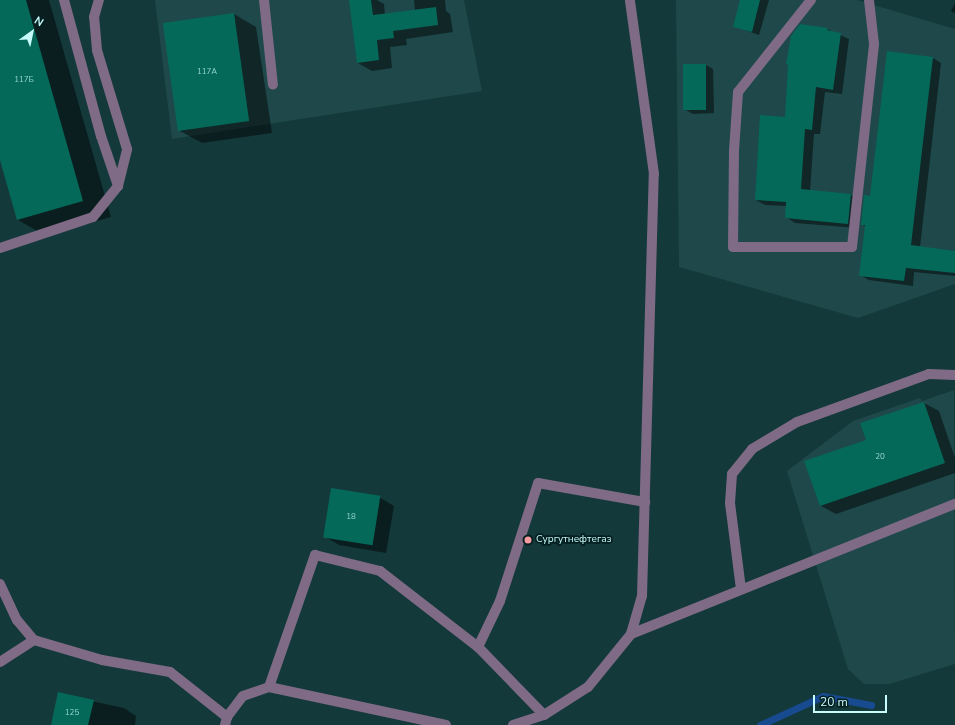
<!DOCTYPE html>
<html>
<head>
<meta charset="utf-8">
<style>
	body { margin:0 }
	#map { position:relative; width:955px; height:725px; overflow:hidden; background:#14393a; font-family:"Nunito Sans",sans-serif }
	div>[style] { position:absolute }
	.built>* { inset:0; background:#1e484a }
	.shadow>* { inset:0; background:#0007 }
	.stream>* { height:7px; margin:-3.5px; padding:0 3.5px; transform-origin:3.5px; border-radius:3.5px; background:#184a90 }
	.building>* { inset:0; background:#056959; transform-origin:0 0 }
	.service>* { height:10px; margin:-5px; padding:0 5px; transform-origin:5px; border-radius:5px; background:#7f6b86 }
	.minor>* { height:10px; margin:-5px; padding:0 5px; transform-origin:5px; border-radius:5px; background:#7f6b86 }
	.dots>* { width:11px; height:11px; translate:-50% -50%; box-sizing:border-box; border:2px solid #051f20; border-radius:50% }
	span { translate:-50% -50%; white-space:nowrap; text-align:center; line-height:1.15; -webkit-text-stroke:3.5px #051f20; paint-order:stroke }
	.number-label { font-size:8px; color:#96d6d3 }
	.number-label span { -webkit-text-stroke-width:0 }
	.poi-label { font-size:10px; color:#c7fbfc }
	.left { translate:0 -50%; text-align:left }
	.north { position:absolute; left:12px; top:12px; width:40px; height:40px; -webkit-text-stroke:3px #051f20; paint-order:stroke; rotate:33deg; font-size:11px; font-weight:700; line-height:16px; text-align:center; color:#c7fbfc }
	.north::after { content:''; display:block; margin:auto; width:14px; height:18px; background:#c7fbfc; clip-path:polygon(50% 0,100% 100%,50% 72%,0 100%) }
	.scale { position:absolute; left:813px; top:695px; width:74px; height:18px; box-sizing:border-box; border:2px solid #c7fbfc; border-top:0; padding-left:5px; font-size:12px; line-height:14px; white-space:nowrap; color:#c7fbfc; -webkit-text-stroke:3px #051f20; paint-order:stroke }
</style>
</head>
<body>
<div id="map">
	<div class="built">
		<i style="clip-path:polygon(155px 0,464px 0,482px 91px,172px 139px)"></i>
		<i style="clip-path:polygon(676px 0,857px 0,955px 29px,955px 284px,858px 318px,679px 267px)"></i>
		<i style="clip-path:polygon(954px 390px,955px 664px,889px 684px,864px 684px,848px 669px,787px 471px,853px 421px,920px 398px,922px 401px)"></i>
	</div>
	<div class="shadow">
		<i style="clip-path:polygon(0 0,49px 0,111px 217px,46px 236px,18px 220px,0 157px)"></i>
		<i style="clip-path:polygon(350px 0,377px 0,384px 4px,385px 15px,415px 11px,414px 0,445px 0,446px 11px,450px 14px,453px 32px,406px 39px,407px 45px,390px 47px,392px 68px,372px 71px,358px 63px)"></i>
		<i style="clip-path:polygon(741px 0,769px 0,759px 35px,734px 26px)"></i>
		<i style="clip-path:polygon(955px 3px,955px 13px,951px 11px)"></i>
		<i style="clip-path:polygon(234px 14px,256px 27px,272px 133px,202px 143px,180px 131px)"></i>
		<i style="clip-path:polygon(827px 29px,849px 39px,842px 94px,825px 92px,820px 134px,814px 134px,810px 191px,851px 195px,860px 200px,857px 228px,795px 223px,786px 217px,787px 206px,765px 205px,756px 200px,786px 118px)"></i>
		<i style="clip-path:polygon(933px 58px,941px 63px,920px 247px,955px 252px,955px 276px,914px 272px,913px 286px,869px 280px,860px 275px,866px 227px,862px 224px,871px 197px)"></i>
		<i style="clip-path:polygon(706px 65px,713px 69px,714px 113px,693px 114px,686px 110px)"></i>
		<i style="clip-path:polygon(924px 403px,939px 411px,955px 458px,955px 473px,836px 514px,821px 506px,867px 440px)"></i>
		<i style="clip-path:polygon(379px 497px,394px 506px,386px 553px,339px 545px,324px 536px)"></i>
		<i style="clip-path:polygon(59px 694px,124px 708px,136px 716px,135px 725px,52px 725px)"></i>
	</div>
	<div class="stream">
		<i style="left:760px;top:725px;width:69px;rotate:-24.7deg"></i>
		<i style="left:823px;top:696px;width:49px;rotate:10.6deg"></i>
	</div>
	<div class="building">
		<i style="clip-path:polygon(0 0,26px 0,83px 201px,17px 220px,0 160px)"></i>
		<i style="clip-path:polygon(349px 0,371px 0,373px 15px,436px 7px,438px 25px,393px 31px,394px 38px,377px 40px,379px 60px,357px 63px)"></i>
		<i style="clip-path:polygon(740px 0,760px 0,752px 32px,733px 27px)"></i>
		<i style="left:234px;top:13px;width:109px;height:72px;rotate:82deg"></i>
		<i style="clip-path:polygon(800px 24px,828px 28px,827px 30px,841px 33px,833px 90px,816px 87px,812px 130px,805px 129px,801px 189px,851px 194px,848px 224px,785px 218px,786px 202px,755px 200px,760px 115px,785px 117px,788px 65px,786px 64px,791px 36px)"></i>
		<i style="clip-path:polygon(887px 51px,933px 57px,911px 245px,955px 251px,955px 273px,906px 268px,904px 281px,859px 276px,865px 225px,861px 225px,864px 195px,870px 196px)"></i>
		<i style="left:683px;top:64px;width:23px;height:46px"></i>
		<i style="clip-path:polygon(924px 402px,945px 463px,820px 506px,804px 461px,866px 440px,860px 423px)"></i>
		<i style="left:331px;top:488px;width:50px;height:50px;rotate:9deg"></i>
		<i style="clip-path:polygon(58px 692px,94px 700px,88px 725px,51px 725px)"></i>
	</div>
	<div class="service">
		<i style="left:64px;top:0;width:141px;rotate:74.8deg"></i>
		<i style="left:101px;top:136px;width:53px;rotate:71.2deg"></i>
		<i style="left:264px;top:0;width:85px;rotate:84deg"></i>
		<i style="left:811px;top:0;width:117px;rotate:128.4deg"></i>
		<i style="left:738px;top:92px;width:59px;rotate:93.9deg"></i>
		<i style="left:734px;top:151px;width:96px;rotate:90.6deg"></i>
		<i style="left:733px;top:247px;width:119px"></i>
		<i style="left:852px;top:247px;width:204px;rotate:-83.8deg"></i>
		<i style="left:874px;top:44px;width:44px;rotate:-96.5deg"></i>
		<i style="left:0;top:248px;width:98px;rotate:-18.4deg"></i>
		<i style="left:93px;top:217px;width:40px;rotate:-51deg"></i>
		<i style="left:118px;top:186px;width:38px;rotate:-76deg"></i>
		<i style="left:127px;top:149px;width:103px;rotate:-106.9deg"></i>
		<i style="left:97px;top:50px;width:33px;rotate:-95deg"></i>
		<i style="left:94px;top:17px;width:18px;rotate:-74deg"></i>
		<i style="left:741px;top:589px;width:87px;rotate:-97.3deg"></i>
		<i style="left:730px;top:503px;width:29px;rotate:-86deg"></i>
		<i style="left:732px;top:474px;width:32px;rotate:-51deg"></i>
		<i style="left:752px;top:449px;width:52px;rotate:-31deg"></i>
		<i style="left:797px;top:422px;width:140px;rotate:-20deg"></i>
		<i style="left:929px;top:374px;width:26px;rotate:2deg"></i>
		<i style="left:631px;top:634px;width:349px;rotate:-21.9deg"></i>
		<i style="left:0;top:662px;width:40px;rotate:-32.9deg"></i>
		<i style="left:269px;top:687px;width:140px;rotate:-70.8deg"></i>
		<i style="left:315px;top:555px;width:67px;rotate:13.8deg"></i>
		<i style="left:380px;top:571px;width:124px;rotate:37.8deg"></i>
		<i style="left:544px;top:715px;width:95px;rotate:-134.1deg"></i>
		<i style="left:478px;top:647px;width:51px;rotate:-64.4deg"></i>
		<i style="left:500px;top:601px;width:124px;rotate:-72.1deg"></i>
		<i style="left:538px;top:483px;width:109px;rotate:10.1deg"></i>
	</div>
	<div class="minor">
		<i style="left:0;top:584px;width:40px;rotate:65deg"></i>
		<i style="left:17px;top:620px;width:26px;rotate:50deg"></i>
		<i style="left:34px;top:640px;width:71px;rotate:16.4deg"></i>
		<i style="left:102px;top:660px;width:69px;rotate:10deg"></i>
		<i style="left:170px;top:672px;width:73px;rotate:38.3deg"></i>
		<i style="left:225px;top:725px;width:8px;rotate:-76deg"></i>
		<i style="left:227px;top:717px;width:26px;rotate:-53deg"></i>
		<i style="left:243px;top:696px;width:28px;rotate:-19deg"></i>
		<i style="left:269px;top:687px;width:181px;rotate:12.1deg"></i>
		<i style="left:513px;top:725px;width:33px;rotate:-18deg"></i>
		<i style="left:544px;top:715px;width:52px;rotate:-32.5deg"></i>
		<i style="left:588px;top:687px;width:68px;rotate:-50.9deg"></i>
		<i style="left:631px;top:634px;width:40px;rotate:-74deg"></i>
		<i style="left:642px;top:596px;width:422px;rotate:-88.4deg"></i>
		<i style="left:654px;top:174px;width:176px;rotate:-97.9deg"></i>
	</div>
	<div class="dots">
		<i style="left:528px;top:540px;background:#f59b9e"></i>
	</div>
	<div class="number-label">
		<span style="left:207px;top:72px">117А</span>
		<span style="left:24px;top:80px">117Б</span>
		<span style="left:880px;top:457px">20</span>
		<span style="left:351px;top:517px">18</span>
		<span style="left:72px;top:713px">125</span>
	</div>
	<div class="poi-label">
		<span class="left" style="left:536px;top:540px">Сургутнефтегаз</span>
	</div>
	<div class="north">N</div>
	<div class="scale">20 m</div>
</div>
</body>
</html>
